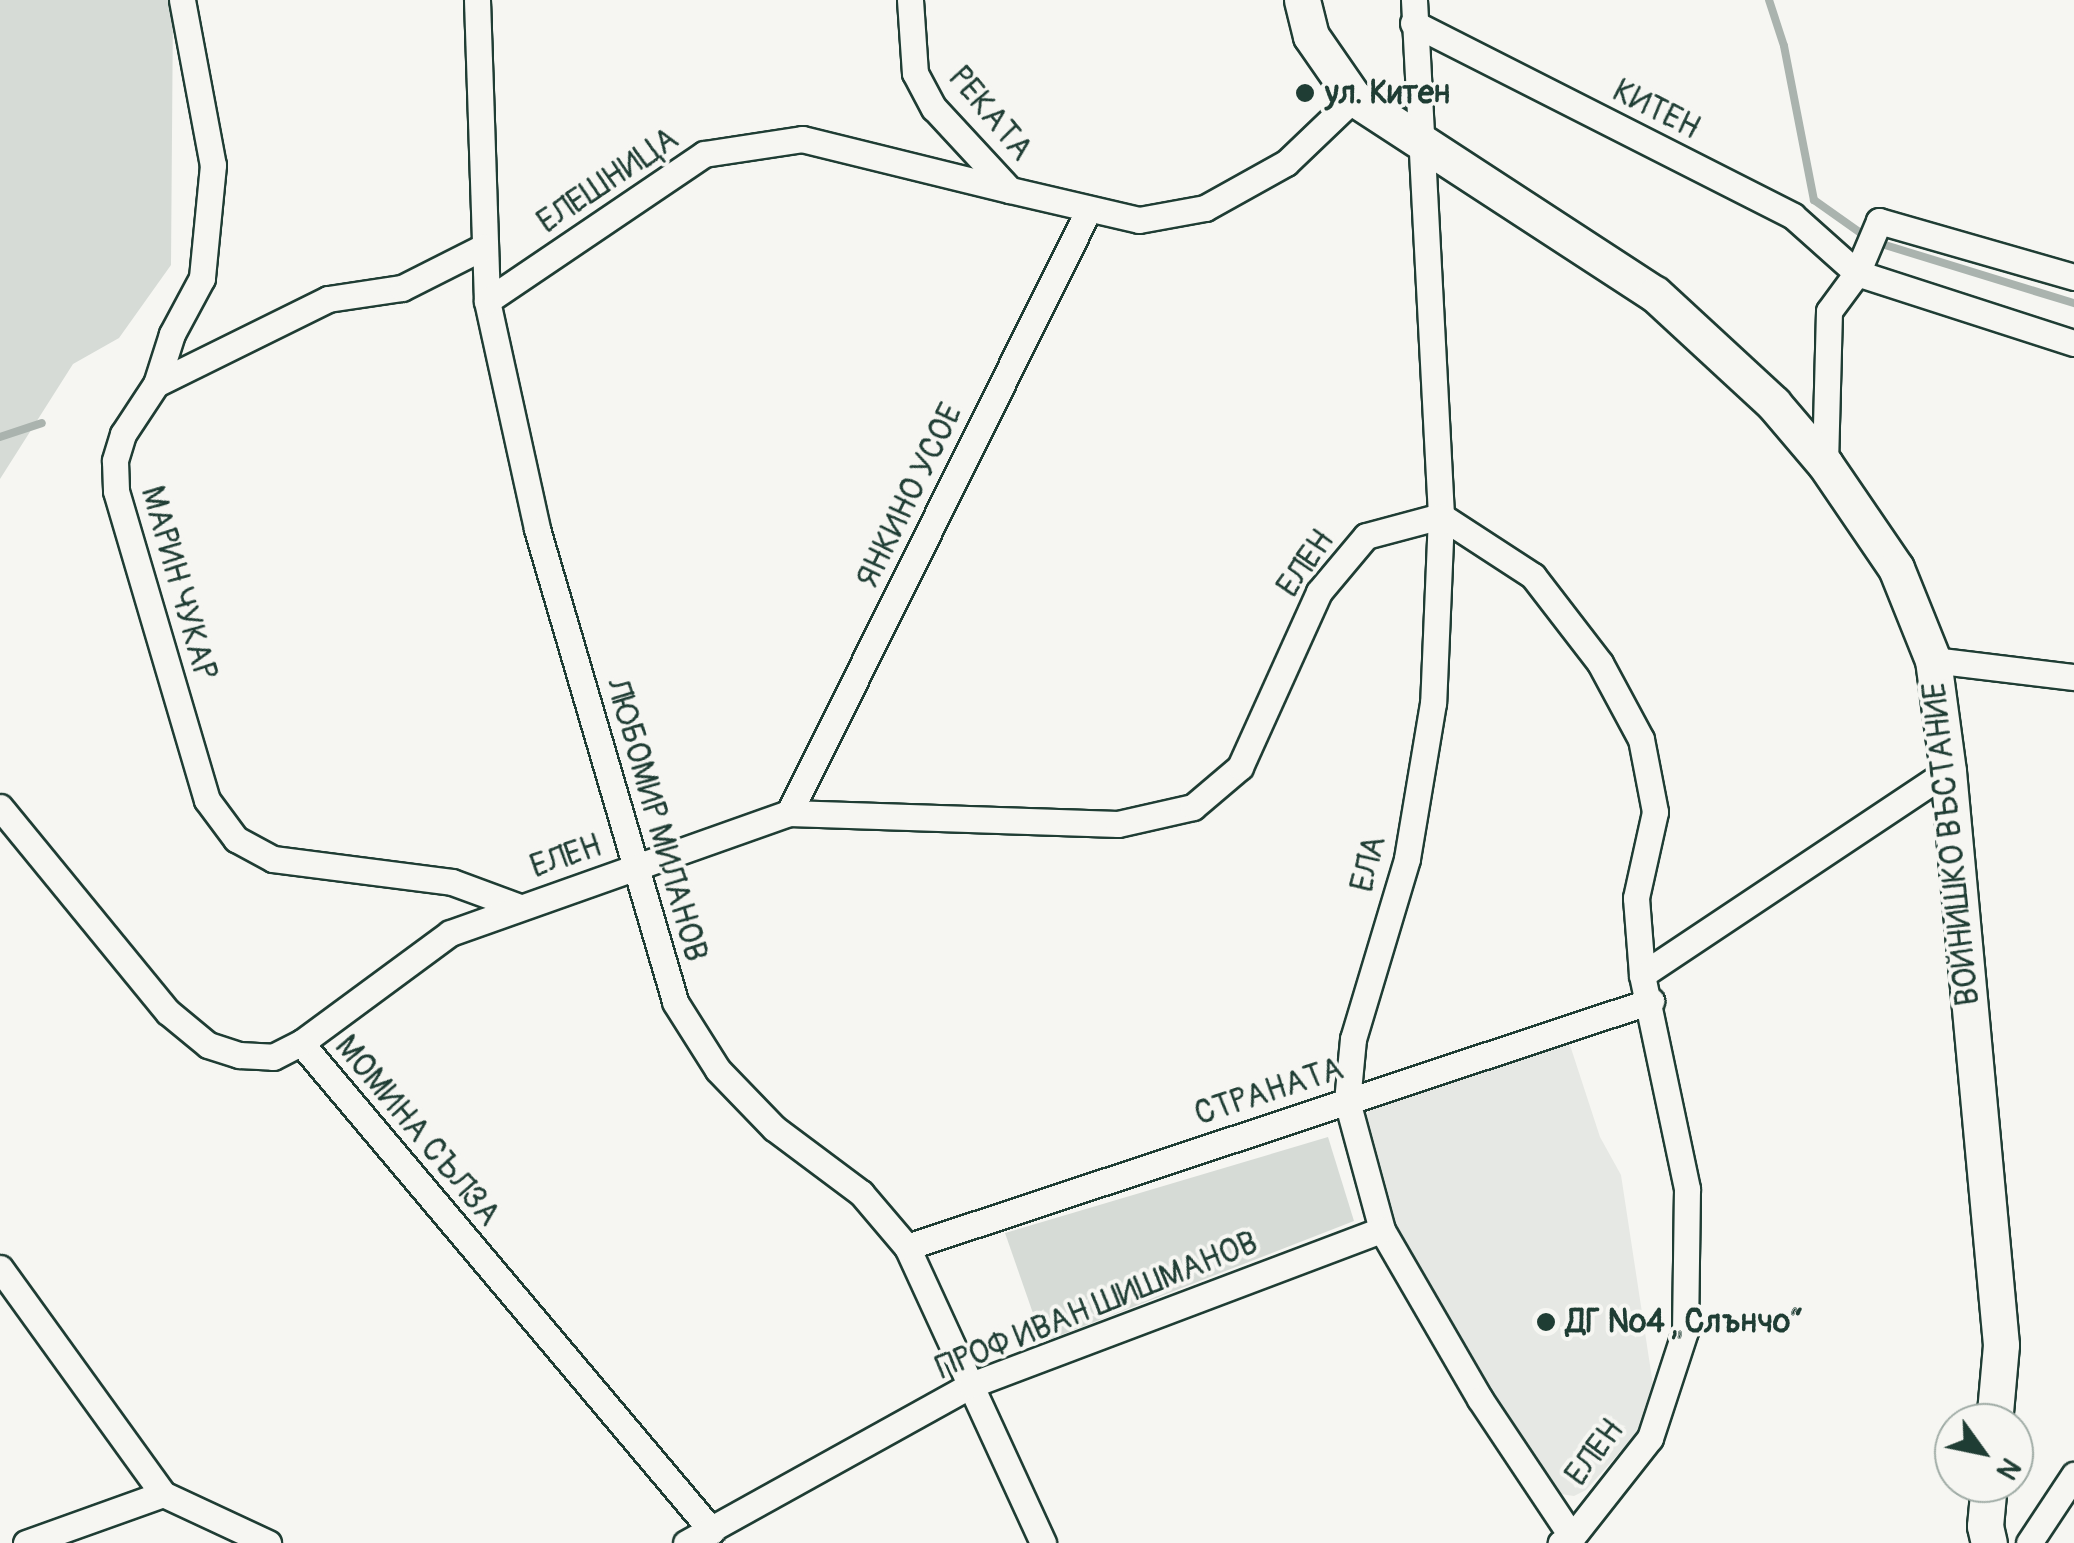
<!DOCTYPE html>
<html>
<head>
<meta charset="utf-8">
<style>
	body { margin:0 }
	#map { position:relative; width:2074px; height:1543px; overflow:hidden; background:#f6f6f2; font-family:Pangolin,sans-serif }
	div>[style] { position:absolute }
	.built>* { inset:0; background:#e6e8e4 }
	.green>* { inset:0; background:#d6dbd6 }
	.stream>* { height:8px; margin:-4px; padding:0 4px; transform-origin:4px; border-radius:4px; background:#aab3ae }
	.roads { filter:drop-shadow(2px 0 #1f3d34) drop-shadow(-2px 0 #1f3d34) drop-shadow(0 2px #1f3d34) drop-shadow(0 -2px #1f3d34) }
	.street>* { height:25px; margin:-12.5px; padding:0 12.5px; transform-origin:12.5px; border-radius:12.5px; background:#f6f6f2 }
	.secondary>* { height:35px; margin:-17.5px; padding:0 17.5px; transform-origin:17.5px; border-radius:17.5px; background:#f6f6f2 }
	.dots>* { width:28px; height:28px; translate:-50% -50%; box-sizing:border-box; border:5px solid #f6f6f2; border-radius:50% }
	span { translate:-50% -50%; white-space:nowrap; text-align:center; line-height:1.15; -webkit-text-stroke:8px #f6f6f2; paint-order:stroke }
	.poi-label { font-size:32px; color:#1f3d34; font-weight:700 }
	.left { translate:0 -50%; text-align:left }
	.street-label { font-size:32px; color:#1f3d34 }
	.north { position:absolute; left:1934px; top:1403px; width:100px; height:100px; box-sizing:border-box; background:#f6f6f2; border:2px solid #a0aca6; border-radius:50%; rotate:123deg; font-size:28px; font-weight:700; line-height:40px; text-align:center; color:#1f3d34 }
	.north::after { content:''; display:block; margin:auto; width:35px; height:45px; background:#1f3d34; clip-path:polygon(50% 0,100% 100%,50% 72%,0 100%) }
</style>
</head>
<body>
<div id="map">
	<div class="built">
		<i style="clip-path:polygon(1568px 1039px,1600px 1137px,1621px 1175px,1657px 1411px,1586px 1490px,1574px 1496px,1560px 1494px,1531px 1470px,1399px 1233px,1367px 1116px,1369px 1107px)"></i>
	</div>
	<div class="green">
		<i style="clip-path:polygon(0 0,172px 0,173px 5px,171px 265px,119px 338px,73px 364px,0 479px)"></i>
		<i style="clip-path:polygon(1328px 1137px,1354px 1221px,1043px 1342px,1005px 1233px)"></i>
	</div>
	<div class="stream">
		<i style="left:1769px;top:0;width:48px;rotate:71.9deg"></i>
		<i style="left:1784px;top:46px;width:157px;rotate:79deg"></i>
		<i style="left:1814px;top:200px;width:71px;rotate:35.3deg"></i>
		<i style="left:1872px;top:241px;width:211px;rotate:17.1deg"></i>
		<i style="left:0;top:437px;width:44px;rotate:-18.4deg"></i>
	</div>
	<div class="roads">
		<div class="street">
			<i style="left:182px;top:0;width:168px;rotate:79.4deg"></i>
			<i style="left:213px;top:165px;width:114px;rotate:95.6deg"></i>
			<i style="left:202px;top:278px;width:64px;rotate:118.2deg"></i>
			<i style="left:172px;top:334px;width:52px;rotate:107.7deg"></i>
			<i style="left:156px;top:384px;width:60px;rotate:123.4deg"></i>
			<i style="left:123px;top:434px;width:28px;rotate:107deg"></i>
			<i style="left:115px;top:461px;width:30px;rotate:88deg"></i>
			<i style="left:116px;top:491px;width:322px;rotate:73.6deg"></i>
			<i style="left:207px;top:800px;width:49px;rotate:53.4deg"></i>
			<i style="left:236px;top:839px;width:42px;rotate:28.4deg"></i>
			<i style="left:273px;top:859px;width:180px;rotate:7.3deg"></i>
			<i style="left:452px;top:882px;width:72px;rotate:20.2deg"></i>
			<i style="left:477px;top:0;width:301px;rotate:88.1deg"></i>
			<i style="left:487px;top:301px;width:233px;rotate:77.6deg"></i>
			<i style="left:537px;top:529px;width:493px;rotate:73.7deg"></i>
			<i style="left:675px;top:1002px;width:80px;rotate:57.7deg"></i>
			<i style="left:718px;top:1070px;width:81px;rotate:46deg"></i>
			<i style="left:774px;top:1128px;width:109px;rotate:36.8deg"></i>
			<i style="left:861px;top:1193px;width:71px;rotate:49.6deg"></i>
			<i style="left:907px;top:1247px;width:326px;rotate:65.3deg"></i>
			<i style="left:910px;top:0;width:73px;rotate:86.1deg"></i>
			<i style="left:915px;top:73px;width:40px;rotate:62deg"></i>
			<i style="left:934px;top:108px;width:112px;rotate:47.2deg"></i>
			<i style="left:1010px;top:190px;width:132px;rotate:13.1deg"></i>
			<i style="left:1139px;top:220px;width:67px;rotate:-10.3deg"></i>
			<i style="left:1205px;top:208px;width:93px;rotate:-29.1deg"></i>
			<i style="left:1286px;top:163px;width:94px;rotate:-43.7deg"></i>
			<i style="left:1414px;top:0;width:517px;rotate:87deg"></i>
			<i style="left:1441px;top:516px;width:187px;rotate:92.4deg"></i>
			<i style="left:1433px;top:703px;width:158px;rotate:99.5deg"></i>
			<i style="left:1407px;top:859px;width:188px;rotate:106.7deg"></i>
			<i style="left:1353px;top:1039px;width:62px;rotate:95.5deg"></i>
			<i style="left:1347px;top:1101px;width:134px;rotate:74.8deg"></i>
			<i style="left:1382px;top:1230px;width:195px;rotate:59.9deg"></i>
			<i style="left:1480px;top:1399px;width:166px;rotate:56.3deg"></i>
			<i style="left:1413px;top:23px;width:426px;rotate:26.9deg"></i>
			<i style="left:1793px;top:216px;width:86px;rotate:41.7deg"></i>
			<i style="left:1857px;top:273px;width:47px;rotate:126.4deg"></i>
			<i style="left:1829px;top:311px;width:153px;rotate:91.5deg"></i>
			<i style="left:2074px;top:277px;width:203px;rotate:-164deg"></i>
			<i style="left:1879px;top:221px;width:56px;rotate:112.9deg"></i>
			<i style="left:1857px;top:273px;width:228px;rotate:17.9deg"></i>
			<i style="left:487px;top:301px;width:262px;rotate:-34.1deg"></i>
			<i style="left:704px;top:154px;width:99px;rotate:-8.7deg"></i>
			<i style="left:802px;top:139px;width:214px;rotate:13.8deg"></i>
			<i style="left:156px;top:384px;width:192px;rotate:-26.3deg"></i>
			<i style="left:328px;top:299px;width:75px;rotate:-8.5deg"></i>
			<i style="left:402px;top:288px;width:91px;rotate:-26.8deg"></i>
			<i style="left:1933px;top:660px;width:142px;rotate:6.9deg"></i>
			<i style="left:0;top:807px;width:265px;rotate:50.7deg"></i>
			<i style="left:168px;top:1012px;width:52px;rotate:39.5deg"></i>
			<i style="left:208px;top:1045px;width:33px;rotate:18deg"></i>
			<i style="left:239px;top:1055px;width:34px;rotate:3deg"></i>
			<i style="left:273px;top:1057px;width:31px;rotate:-27deg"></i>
			<i style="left:301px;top:1043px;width:638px;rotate:49.9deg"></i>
			<i style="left:789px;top:813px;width:674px;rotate:-63.59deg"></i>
			<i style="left:1642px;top:975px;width:368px;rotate:-33.7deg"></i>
			<i style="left:301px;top:1043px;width:185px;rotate:-36.4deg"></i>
			<i style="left:450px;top:933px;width:360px;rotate:-19.5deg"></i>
			<i style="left:789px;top:813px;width:329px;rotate:1.9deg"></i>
			<i style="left:1118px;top:824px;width:77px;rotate:-12.8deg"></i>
			<i style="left:1193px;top:807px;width:62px;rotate:-40.4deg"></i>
			<i style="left:1240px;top:767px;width:192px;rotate:-65.7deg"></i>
			<i style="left:1319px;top:592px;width:73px;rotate:-50deg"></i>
			<i style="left:1366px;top:536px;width:78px;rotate:-14.9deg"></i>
			<i style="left:1441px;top:516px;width:110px;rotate:33.1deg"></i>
			<i style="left:1533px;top:576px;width:110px;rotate:52.4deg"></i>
			<i style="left:1600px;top:663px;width:86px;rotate:61.7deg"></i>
			<i style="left:1641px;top:739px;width:74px;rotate:79.1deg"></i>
			<i style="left:1655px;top:812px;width:88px;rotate:102.5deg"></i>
			<i style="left:1636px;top:898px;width:77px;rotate:85.5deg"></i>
			<i style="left:1642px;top:975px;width:219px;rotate:78.1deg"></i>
			<i style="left:1687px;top:1189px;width:142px;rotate:90.8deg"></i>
			<i style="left:1685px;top:1331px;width:113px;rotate:108.1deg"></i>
			<i style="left:1650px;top:1438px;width:126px;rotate:128.2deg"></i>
			<i style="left:1572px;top:1537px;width:13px;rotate:151deg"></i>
			<i style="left:907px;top:1247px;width:784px;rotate:-18.3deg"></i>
			<i style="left:0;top:1268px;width:279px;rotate:54.2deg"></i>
			<i style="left:163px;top:1494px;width:116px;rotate:25deg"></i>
			<i style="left:26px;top:1543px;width:145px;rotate:-19.7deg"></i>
			<i style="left:686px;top:1543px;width:326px;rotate:-29deg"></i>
			<i style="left:971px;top:1385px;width:439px;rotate:-20.7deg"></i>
			<i style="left:2029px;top:1543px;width:82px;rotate:-56.5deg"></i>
		</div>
		<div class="secondary">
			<i style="left:1302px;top:0;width:37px;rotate:76deg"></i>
			<i style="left:1311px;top:36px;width:75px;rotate:55.3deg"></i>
			<i style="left:1354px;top:98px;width:359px;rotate:33.1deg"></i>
			<i style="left:1655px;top:294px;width:161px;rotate:42.7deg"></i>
			<i style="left:1773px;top:403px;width:80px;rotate:49.6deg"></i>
			<i style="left:1825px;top:464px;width:126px;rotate:55.7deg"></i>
			<i style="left:1896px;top:568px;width:99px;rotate:68.1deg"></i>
			<i style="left:1933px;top:660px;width:112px;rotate:82.3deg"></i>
			<i style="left:1948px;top:771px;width:576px;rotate:84.72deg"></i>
			<i style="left:2001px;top:1345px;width:78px;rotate:95.1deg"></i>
			<i style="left:1989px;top:1483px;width:43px;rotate:95.3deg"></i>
			<i style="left:1985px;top:1526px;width:17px;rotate:77deg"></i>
		</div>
	</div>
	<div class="dots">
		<i style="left:1305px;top:93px;background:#1f3d34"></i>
		<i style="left:1546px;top:1322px;background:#1f3d34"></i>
	</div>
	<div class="poi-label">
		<span class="left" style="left:1325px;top:93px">ул. Китен</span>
		<span class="left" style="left:1566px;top:1322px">ДГ №4 „Слънчо“</span>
	</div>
	<div class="street-label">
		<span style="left:1656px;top:110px;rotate:27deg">КИТЕН</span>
		<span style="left:990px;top:114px;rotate:50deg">РЕКАТА</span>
		<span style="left:608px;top:181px;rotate:-34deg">ЕЛЕШНИЦА</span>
		<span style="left:910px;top:496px;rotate:-64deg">ЯНКИНО УСОЕ</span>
		<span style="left:1306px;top:564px;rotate:-55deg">ЕЛЕН</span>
		<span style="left:178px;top:583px;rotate:74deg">МАРИН ЧУКАР</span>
		<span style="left:656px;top:820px;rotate:74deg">ЛЮБОМИР МИЛАНОВ</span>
		<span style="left:1952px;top:844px;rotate:-96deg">ВОЙНИШКО ВЪСТАНИЕ</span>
		<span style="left:566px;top:857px;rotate:-19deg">ЕЛЕН</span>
		<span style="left:1369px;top:864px;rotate:-76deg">ЕЛА</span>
		<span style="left:1269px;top:1092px;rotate:-18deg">СТРАНАТА</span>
		<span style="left:417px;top:1131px;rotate:50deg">МОМИНА СЪЛЗА</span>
		<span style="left:1097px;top:1306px;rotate:-22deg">ПРОФ ИВАН ШИШМАНОВ</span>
		<span style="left:1595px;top:1453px;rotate:-53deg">ЕЛЕН</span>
	</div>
	<div class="north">N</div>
</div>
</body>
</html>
